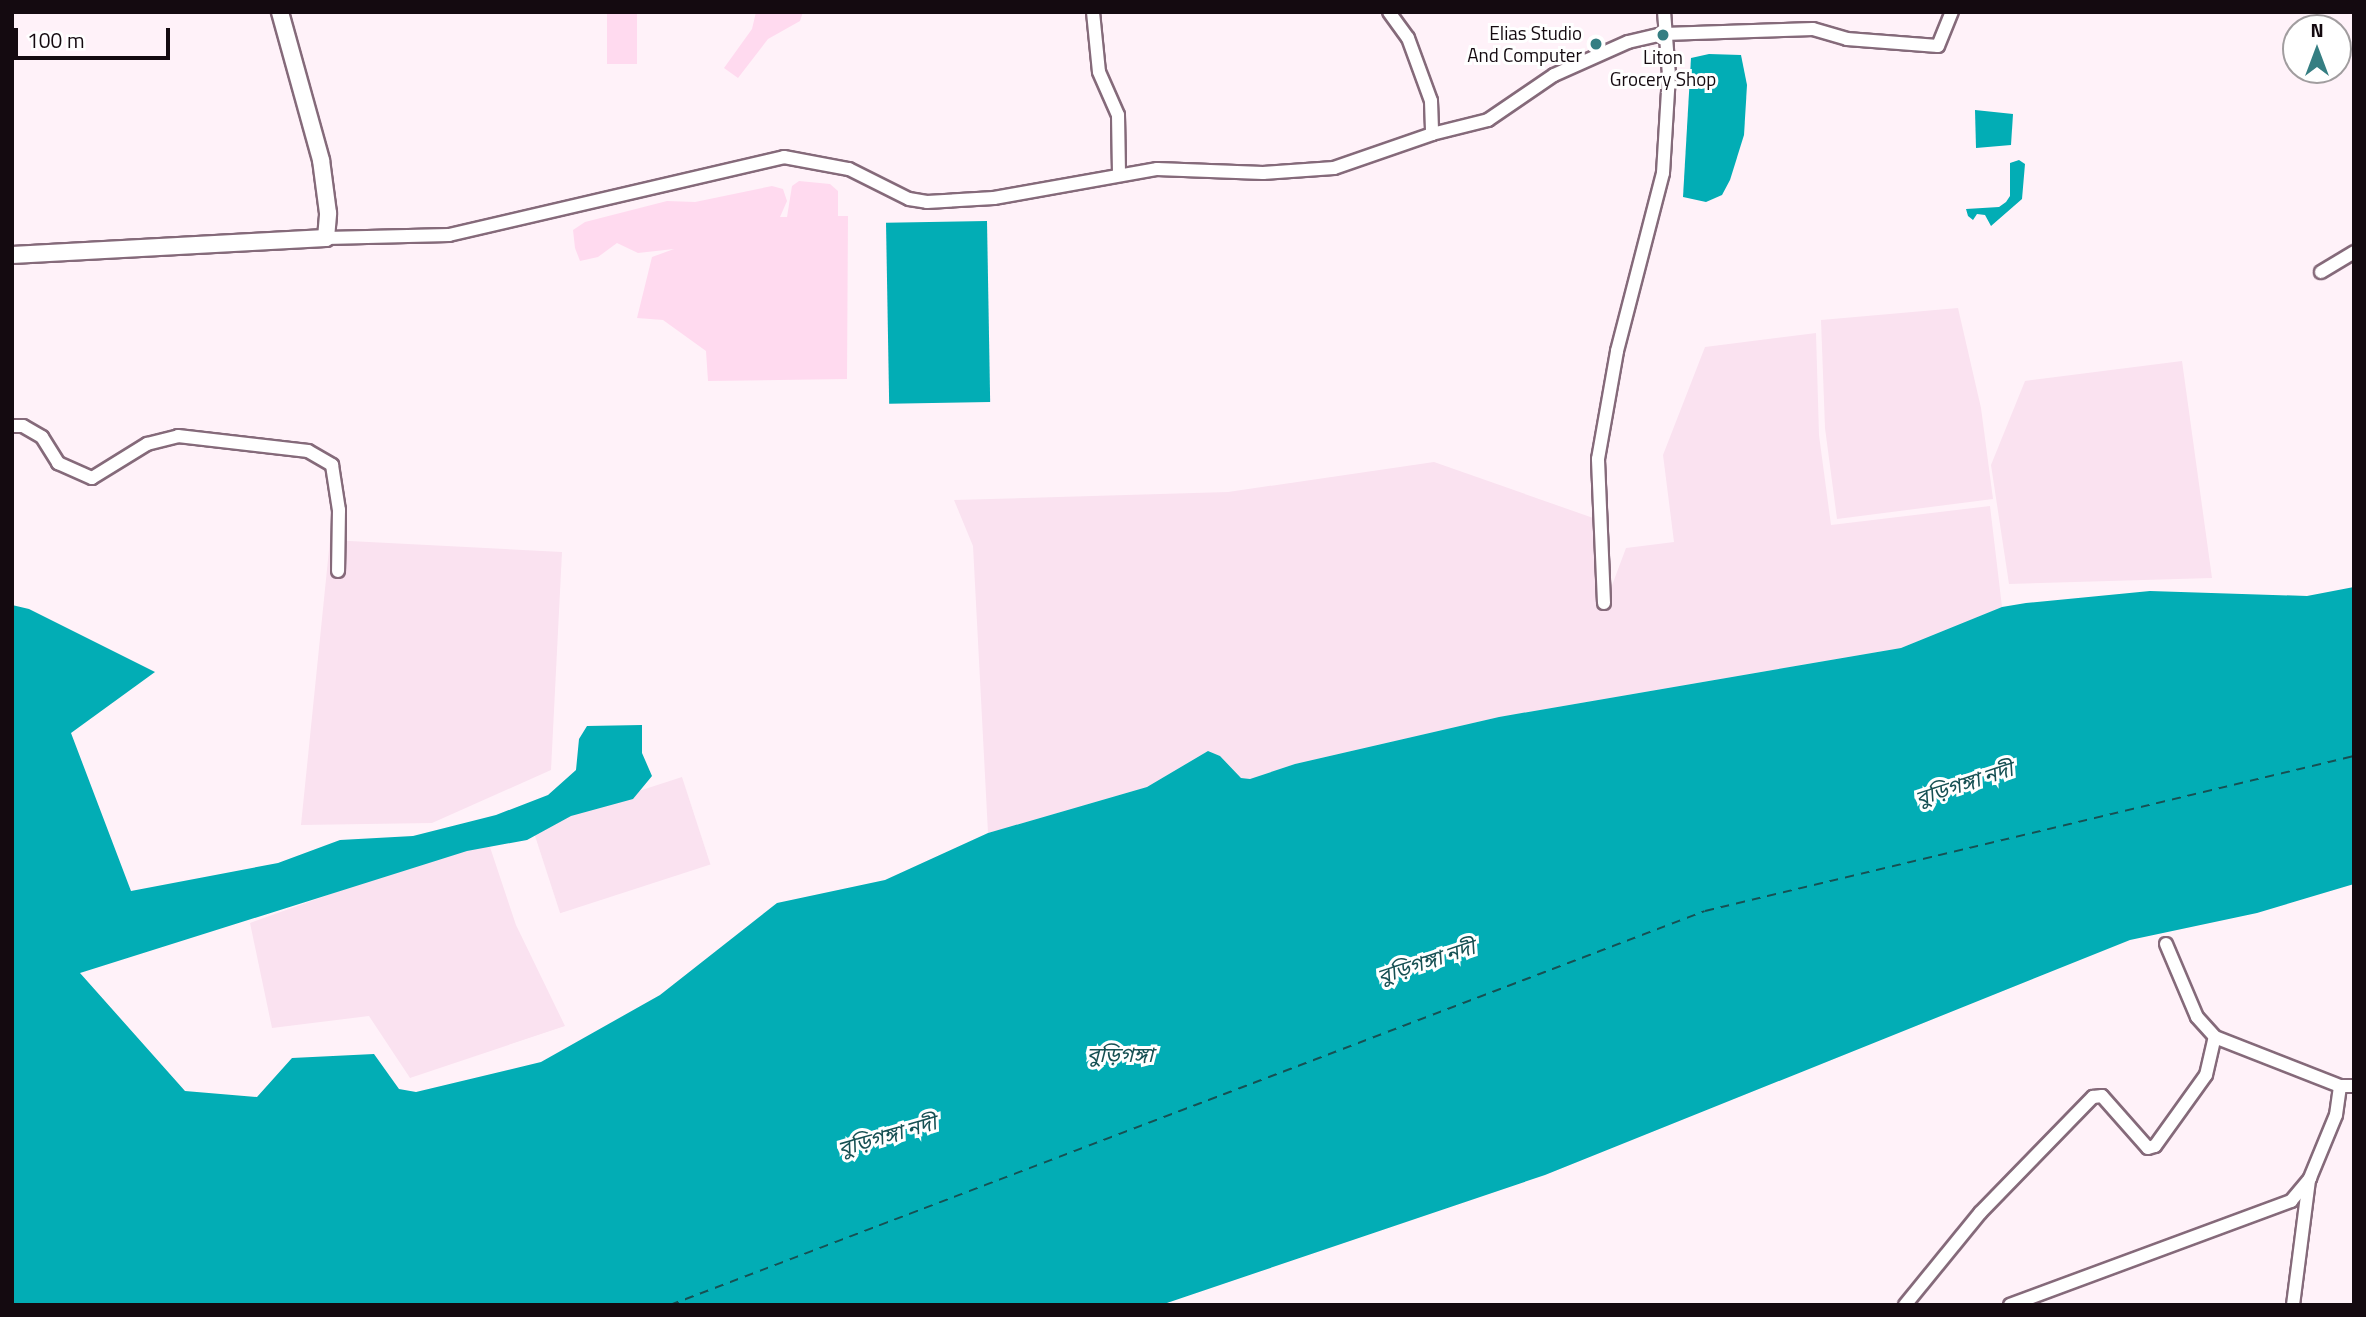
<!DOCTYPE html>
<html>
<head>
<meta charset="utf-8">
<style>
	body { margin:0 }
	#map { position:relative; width:2366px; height:1317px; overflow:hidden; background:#fff2f9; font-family:"Titillium Web","Noto Sans Bengali",sans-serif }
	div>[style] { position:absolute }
	.built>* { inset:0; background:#fae2f0; transform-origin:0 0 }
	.green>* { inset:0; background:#ffdaef; transform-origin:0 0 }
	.water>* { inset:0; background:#02adb5; transform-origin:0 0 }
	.ferry>* { height:2px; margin-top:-1px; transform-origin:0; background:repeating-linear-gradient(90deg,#165053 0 9px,transparent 0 16px) }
	.roads { filter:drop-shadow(2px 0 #856a7a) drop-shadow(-2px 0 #856a7a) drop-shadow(0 2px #856a7a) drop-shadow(0 -2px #856a7a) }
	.minor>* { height:12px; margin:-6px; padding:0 6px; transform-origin:6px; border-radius:6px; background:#fff }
	.tertiary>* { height:16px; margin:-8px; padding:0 8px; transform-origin:8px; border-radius:8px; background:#fff }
	.dots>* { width:19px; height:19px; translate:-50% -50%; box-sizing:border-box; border:4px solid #fff; border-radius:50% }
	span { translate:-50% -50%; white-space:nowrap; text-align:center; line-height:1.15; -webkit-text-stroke:6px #fff; paint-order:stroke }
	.poi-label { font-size:19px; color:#140a10 }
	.right { translate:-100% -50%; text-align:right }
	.water-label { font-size:21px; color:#165053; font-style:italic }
	.frame { position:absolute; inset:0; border:14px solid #140a10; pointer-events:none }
	.north { position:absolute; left:2282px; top:14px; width:70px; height:70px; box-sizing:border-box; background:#fff; border:2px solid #a19d9f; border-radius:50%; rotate:0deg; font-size:19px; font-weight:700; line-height:28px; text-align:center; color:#140a10 }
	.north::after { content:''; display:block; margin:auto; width:24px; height:32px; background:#357e82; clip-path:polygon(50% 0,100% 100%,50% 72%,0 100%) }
	.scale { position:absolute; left:14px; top:28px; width:156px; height:32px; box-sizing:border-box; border:4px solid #140a10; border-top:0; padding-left:9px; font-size:21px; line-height:24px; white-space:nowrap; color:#140a10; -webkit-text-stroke:5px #fff; paint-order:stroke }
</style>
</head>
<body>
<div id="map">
	<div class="built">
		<i style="clip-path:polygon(1958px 308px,1981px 408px,1993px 499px,1837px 519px,1825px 428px,1821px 320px)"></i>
		<i style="clip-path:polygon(1816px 333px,1819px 435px,1831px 525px,1990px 506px,2002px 607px,1901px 648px,1499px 717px,1295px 764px,1250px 779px,1241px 778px,1220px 756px,1208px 751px,1147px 787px,988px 833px,973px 546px,954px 500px,1228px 492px,1434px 462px,1596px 519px,1604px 458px,1611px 588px,1626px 548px,1674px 542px,1663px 455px,1705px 347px)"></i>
		<i style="clip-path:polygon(2182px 361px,2212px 578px,2009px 584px,1991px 465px,2025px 381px)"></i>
		<i style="clip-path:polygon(330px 540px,562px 552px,551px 770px,432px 823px,301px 825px)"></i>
		<i style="left:682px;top:777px;width:92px;height:158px;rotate:72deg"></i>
		<i style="clip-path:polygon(487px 838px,516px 925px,565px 1026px,410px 1078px,369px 1016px,272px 1028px,250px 923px)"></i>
	</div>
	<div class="green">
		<i style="left:607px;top:12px;width:30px;height:52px"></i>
		<i style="clip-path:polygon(756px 12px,803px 12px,800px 21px,768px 39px,738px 78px,724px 68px,752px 29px)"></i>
		<i style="clip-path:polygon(799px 181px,830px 184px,838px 191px,838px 216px,848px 216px,847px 379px,708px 381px,706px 351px,663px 320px,637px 318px,652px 257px,674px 249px,638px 253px,617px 243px,598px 257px,580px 261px,575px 248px,573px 230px,585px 222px,667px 201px,695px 202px,772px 186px,783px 189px,787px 201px,780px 217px,787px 217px,792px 186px)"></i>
	</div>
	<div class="water">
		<i style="clip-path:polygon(1709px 54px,1741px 55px,1747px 85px,1744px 135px,1730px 180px,1722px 195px,1706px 202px,1683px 197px,1691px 58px)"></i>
		<i style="clip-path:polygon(1975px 110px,2013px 114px,2011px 145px,1976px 148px)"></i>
		<i style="clip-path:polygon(2019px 160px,2025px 164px,2022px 199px,1991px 226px,1985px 215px,1977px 214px,1973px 220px,1968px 216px,1966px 209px,1999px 207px,2006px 202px,2010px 196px,2010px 163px)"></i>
		<i style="left:987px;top:221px;width:181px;height:101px;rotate:89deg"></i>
		<i style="clip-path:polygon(2354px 587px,2354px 884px,2257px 913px,2130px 940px,1545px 1175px,1161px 1305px,12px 1305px,12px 605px,29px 609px,155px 672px,71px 733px,131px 891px,278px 863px,340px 840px,413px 836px,496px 815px,548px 795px,576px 770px,579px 739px,587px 726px,642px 725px,642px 753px,652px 776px,633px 799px,571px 816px,527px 840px,467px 851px,80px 973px,185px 1091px,257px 1097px,292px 1058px,374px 1054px,399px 1089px,416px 1092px,541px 1062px,660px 995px,777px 903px,885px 880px,988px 833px,1147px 787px,1208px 751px,1220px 756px,1241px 778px,1250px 779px,1295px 764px,1499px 717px,1901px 648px,2002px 607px,2026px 603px,2150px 591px,2307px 596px)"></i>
	</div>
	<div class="ferry">
		<i style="left:670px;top:1305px;width:1107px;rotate:-20.84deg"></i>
		<i style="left:1705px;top:911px;width:667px;rotate:-13.43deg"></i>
	</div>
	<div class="roads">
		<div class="minor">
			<i style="left:1093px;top:12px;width:60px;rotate:84.3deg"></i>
			<i style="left:1099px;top:72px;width:47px;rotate:66.2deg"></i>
			<i style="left:1118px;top:115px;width:58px;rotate:89deg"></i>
			<i style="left:1389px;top:12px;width:32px;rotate:54deg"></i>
			<i style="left:1408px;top:38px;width:67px;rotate:69.9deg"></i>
			<i style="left:1431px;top:101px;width:33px;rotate:88deg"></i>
			<i style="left:326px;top:238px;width:123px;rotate:-1.4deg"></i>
			<i style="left:449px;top:235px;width:344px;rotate:-13.1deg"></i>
			<i style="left:784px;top:157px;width:66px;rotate:10.5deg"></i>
			<i style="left:849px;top:169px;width:67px;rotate:26.6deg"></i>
			<i style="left:909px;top:199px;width:18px;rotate:9deg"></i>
			<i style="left:927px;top:202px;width:67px;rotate:-3.4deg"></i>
			<i style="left:994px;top:198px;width:166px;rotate:-10.1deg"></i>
			<i style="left:1157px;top:169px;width:106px;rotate:2.2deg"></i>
			<i style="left:1263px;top:173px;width:71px;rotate:-4deg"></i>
			<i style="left:1334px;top:168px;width:104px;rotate:-19.1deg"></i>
			<i style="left:1432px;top:134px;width:58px;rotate:-14deg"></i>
			<i style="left:1488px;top:120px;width:80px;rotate:-34.3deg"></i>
			<i style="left:1554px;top:75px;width:81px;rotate:-24deg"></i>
			<i style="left:1628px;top:42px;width:37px;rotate:-13deg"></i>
			<i style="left:1664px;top:34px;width:149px;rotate:-1.9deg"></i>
			<i style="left:1813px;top:29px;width:35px;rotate:16deg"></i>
			<i style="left:1847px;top:39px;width:91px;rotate:4.4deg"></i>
			<i style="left:1938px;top:46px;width:37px;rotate:-68deg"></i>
			<i style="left:2321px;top:272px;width:39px;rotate:-31deg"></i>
			<i style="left:12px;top:426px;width:11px"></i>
			<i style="left:23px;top:426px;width:22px;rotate:30deg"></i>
			<i style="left:42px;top:437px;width:31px;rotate:58deg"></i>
			<i style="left:58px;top:463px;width:37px;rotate:24deg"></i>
			<i style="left:92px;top:478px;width:65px;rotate:-31.7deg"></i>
			<i style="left:147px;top:444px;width:32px;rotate:-14deg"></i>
			<i style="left:178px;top:436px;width:131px;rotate:6.6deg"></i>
			<i style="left:308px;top:451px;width:28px;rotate:30deg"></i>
			<i style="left:332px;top:465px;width:46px;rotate:81.2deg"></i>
			<i style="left:339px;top:510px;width:61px;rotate:90.9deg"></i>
			<i style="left:1604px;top:603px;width:144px;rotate:-92.4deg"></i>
			<i style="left:1598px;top:459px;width:110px;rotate:-80deg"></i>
			<i style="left:1617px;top:351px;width:184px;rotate:-75.5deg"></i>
			<i style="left:1663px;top:173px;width:98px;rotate:-86.5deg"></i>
			<i style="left:1669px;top:75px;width:63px;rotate:-94.5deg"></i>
			<i style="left:2166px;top:944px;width:79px;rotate:67deg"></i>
			<i style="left:2197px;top:1017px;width:27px;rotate:48deg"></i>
			<i style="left:2215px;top:1037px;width:134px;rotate:21.4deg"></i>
			<i style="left:1905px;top:1305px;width:119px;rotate:-50.8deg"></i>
			<i style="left:1980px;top:1213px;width:162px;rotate:-45.8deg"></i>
			<i style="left:2093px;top:1097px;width:9px;rotate:-6deg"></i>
			<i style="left:2102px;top:1096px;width:69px;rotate:48.5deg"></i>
			<i style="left:2148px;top:1148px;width:7px;rotate:-16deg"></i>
			<i style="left:2155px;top:1146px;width:87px;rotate:-54.3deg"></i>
			<i style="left:2206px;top:1075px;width:39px;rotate:-77deg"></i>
			<i style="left:2010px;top:1305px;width:300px;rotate:-20.3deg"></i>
			<i style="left:2291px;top:1201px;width:30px;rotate:-50deg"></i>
			<i style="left:2310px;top:1178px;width:68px;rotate:-67.6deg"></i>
			<i style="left:2336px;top:1115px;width:29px;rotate:-82deg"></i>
			<i style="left:2340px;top:1086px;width:14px"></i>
			<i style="left:2293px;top:1305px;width:126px;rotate:-82.7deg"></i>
		</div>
		<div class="tertiary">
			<i style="left:12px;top:255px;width:314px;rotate:-3.1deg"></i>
			<i style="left:326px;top:238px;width:25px;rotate:-85deg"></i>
			<i style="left:328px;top:213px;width:53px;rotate:-97.5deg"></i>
			<i style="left:321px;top:160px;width:154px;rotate:-105.5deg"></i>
		</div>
	</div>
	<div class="dots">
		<i style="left:1663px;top:35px;background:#357e82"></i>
		<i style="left:1596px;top:44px;background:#357e82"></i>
	</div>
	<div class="poi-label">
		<span class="right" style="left:1582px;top:44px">Elias Studio<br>And Computer</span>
		<span style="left:1663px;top:68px">Liton<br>Grocery Shop</span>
	</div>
	<div class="water-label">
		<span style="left:1964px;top:783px;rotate:-18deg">বুড়িগঙ্গা নদী</span>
		<span style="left:1426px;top:961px;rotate:-18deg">বুড়িগঙ্গা নদী</span>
		<span style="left:1120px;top:1054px">বুড়িগঙ্গা</span>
		<span style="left:887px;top:1135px;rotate:-16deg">বুড়িগঙ্গা নদী</span>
	</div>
	<div class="frame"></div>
	<div class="north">N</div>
	<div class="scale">100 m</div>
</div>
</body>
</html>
